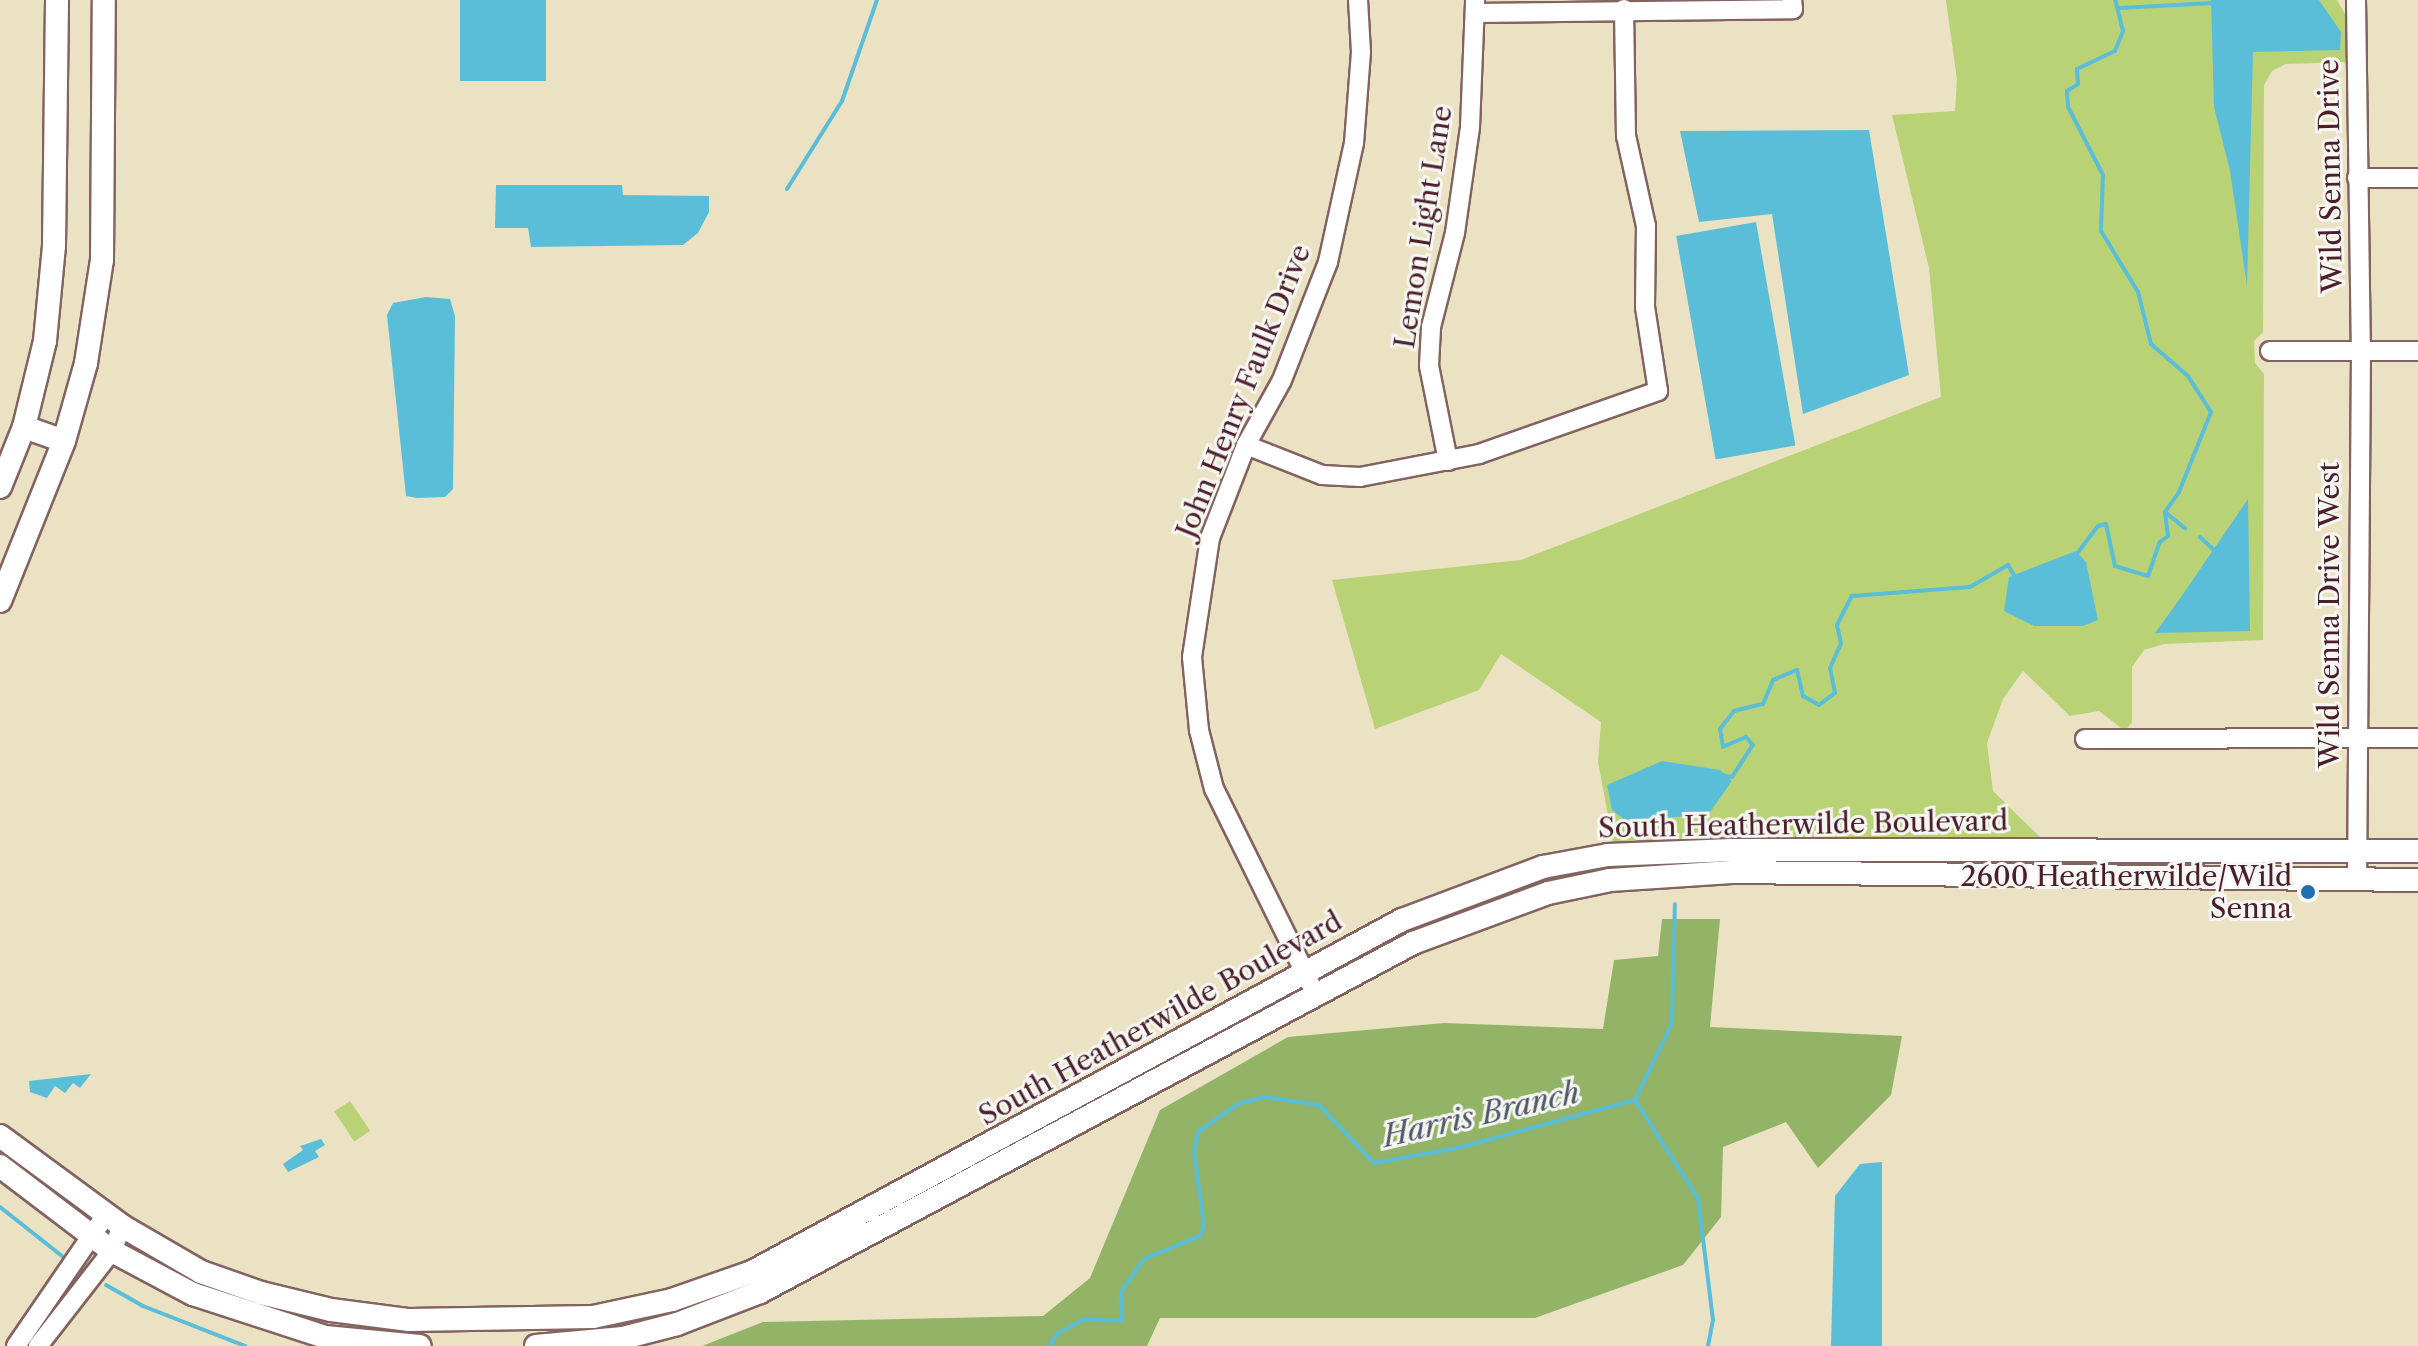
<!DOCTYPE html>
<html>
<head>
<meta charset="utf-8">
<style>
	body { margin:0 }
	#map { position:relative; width:2418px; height:1346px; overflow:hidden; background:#eae2c2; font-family:"Libre Caslon Text",serif }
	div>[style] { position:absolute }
	.green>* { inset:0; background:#bad276; transform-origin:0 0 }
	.forest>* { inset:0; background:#93b467 }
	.water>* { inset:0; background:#5abed9; transform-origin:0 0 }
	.stream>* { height:4px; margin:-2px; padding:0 2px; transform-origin:2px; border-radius:2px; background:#5abed9 }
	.roads { filter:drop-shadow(2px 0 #826360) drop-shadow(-2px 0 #826360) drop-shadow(0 2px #826360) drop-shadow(0 -2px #826360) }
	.minor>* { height:18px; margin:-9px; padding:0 9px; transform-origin:9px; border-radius:9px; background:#fff }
	.major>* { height:22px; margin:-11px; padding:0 11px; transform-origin:11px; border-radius:11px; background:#fff }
	.dots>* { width:22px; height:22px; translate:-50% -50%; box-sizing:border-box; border:4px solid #f6f6f2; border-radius:50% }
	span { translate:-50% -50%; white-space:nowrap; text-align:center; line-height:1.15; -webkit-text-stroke:6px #f6f6f2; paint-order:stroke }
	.street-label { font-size:28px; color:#4a1f2b }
	.poi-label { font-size:28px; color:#4a1f2b }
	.right { translate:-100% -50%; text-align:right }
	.water-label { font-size:30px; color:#505768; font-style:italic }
</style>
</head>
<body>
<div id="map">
	<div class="green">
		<i style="clip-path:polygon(1946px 0,2337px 0,2348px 19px,2349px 62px,2286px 64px,2272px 71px,2264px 85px,2263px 332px,2254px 341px,2255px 363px,2264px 374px,2263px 640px,2164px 644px,2144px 650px,2132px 667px,2132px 722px,2125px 731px,2099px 711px,2070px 716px,2023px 671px,2003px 699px,1987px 743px,1993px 791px,2043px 840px,1708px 837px,1613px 842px,1598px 762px,1601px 722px,1501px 654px,1479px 690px,1375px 729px,1332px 580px,1521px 560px,1941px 397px,1929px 268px,1892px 115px,1955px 111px,1957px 80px)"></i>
		<i style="left:350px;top:1101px;width:36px;height:19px;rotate:56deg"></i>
		<i style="clip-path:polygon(87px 1263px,91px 1265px,38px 1331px,38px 1326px)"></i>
	</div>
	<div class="forest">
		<i style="clip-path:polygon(1662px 919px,1720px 919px,1710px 1027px,1902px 1036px,1891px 1095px,1818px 1168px,1786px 1122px,1723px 1147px,1721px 1217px,1683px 1265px,1535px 1318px,1160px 1318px,1147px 1346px,702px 1346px,763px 1322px,1043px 1316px,1090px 1278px,1160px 1110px,1288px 1037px,1444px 1023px,1603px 1029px,1614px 960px,1658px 956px)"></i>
	</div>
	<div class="water">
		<i style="left:460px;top:0;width:86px;height:81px"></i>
		<i style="clip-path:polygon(2211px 0,2319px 0,2341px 32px,2340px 50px,2253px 52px,2247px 286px,2230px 171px,2214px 107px)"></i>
		<i style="clip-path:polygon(1869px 130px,1909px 375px,1803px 414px,1772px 214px,1699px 222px,1680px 131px)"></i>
		<i style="clip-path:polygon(496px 185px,622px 185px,623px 195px,709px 196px,709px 212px,698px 233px,683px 245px,531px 247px,528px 228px,495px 228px)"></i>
		<i style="left:1756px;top:222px;width:227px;height:81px;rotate:80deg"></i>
		<i style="clip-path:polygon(426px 297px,450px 299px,455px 316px,453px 489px,445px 497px,417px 498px,406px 496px,387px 315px,393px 303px)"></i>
		<i style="clip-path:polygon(2248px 499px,2250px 631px,2155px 633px,2181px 597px)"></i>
		<i style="clip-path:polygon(2076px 551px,2086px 562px,2098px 620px,2083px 626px,2034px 626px,2004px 611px,2009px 577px)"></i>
		<i style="clip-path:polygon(1662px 761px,1720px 770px,1732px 781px,1708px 815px,1625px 820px,1612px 810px,1607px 785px)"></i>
		<i style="clip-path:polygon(91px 1074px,80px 1088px,73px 1083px,65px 1093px,55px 1086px,47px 1098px,30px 1092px,29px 1081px)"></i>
		<i style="clip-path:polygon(321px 1139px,325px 1145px,315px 1151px,319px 1157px,288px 1172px,283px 1164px,303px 1150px,300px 1146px)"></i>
		<i style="clip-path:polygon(1882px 1162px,1882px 1346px,1831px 1346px,1835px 1196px,1860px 1164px)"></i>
	</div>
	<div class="stream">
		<i style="left:2119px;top:8px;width:95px;rotate:-3deg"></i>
		<i style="left:787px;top:189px;width:104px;rotate:-58deg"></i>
		<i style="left:842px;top:101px;width:107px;rotate:-70.9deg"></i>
		<i style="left:2165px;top:512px;width:26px;rotate:39deg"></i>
		<i style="left:2200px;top:537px;width:23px;rotate:43deg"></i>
		<i style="left:2076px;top:555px;width:36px;rotate:-53deg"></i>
		<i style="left:2098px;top:526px;width:8px;rotate:-14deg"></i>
		<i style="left:2106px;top:524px;width:43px;rotate:77.9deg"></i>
		<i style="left:2115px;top:566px;width:34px;rotate:17deg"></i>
		<i style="left:2148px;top:576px;width:36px;rotate:-71deg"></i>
		<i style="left:2160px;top:542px;width:10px;rotate:-37deg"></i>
		<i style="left:2168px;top:536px;width:24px;rotate:-97deg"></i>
		<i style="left:2165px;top:512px;width:24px;rotate:-55deg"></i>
		<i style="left:2179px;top:492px;width:86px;rotate:-68.2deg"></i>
		<i style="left:2211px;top:412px;width:43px;rotate:-122.6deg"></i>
		<i style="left:2188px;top:376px;width:49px;rotate:-139.1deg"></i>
		<i style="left:2151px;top:344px;width:54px;rotate:-104deg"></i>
		<i style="left:2138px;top:292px;width:71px;rotate:-121.2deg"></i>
		<i style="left:2101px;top:231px;width:56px;rotate:-88deg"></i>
		<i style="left:2103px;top:175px;width:76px;rotate:-117.2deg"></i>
		<i style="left:2068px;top:107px;width:16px;rotate:-94deg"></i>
		<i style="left:2067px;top:91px;width:13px;rotate:-32deg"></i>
		<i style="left:2078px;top:84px;width:15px;rotate:-94deg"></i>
		<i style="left:2077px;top:69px;width:42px;rotate:-25.3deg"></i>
		<i style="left:2115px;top:51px;width:22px;rotate:-68deg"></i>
		<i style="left:2123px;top:31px;width:32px;rotate:-104deg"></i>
		<i style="left:1721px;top:775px;width:11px;rotate:10deg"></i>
		<i style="left:1732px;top:777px;width:38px;rotate:-57deg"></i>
		<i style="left:1753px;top:745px;width:11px;rotate:-131deg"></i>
		<i style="left:1746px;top:737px;width:25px;rotate:157deg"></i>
		<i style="left:1723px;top:747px;width:18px;rotate:-99deg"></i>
		<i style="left:1720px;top:729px;width:23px;rotate:-52deg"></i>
		<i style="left:1734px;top:711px;width:30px;rotate:-14deg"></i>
		<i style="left:1763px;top:704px;width:26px;rotate:-67deg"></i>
		<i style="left:1773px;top:680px;width:26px;rotate:-23deg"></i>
		<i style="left:1797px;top:670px;width:27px;rotate:77deg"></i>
		<i style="left:1803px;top:696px;width:18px;rotate:29deg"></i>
		<i style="left:1819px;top:705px;width:20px;rotate:-37deg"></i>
		<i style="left:1835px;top:693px;width:25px;rotate:-101deg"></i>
		<i style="left:1830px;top:668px;width:27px;rotate:-66deg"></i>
		<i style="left:1841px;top:643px;width:18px;rotate:-103deg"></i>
		<i style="left:1837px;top:625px;width:33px;rotate:-63deg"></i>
		<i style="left:1852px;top:596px;width:118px;rotate:-4.4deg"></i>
		<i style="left:1970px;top:587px;width:44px;rotate:-30.1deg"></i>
		<i style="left:2008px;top:565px;width:14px;rotate:60deg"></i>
		<i style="left:1635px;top:1100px;width:117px;rotate:57.3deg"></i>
		<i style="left:1698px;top:1198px;width:123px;rotate:83deg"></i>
		<i style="left:1713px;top:1320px;width:26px;rotate:101deg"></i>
		<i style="left:1635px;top:1100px;width:85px;rotate:-64.3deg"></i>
		<i style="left:1672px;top:1023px;width:119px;rotate:-88.6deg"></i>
		<i style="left:0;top:1207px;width:79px;rotate:38.3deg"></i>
		<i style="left:106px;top:1285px;width:43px;rotate:29.6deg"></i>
		<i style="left:143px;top:1306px;width:110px;rotate:21.4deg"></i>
		<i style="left:1049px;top:1346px;width:14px;rotate:-56deg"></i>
		<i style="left:1057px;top:1334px;width:31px;rotate:-29deg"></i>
		<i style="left:1084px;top:1319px;width:38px;rotate:3deg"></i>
		<i style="left:1122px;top:1321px;width:29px;rotate:-92deg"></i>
		<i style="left:1121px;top:1292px;width:40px;rotate:-55.1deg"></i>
		<i style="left:1144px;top:1259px;width:61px;rotate:-22.3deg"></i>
		<i style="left:1200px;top:1236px;width:12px;rotate:-70deg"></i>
		<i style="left:1204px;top:1225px;width:74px;rotate:-97.8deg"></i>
		<i style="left:1194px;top:1152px;width:22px;rotate:-77deg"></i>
		<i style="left:1199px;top:1131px;width:47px;rotate:-34.7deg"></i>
		<i style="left:1238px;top:1104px;width:27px;rotate:-15deg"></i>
		<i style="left:1264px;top:1097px;width:56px;rotate:8.3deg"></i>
		<i style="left:1319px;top:1105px;width:80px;rotate:46.5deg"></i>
		<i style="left:1374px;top:1163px;width:85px;rotate:-10.1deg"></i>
		<i style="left:1458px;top:1148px;width:183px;rotate:-15.2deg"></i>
	</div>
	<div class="roads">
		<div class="minor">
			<i style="left:2356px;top:0;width:352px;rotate:89.2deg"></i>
			<i style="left:2361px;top:352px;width:527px;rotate:90.43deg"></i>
			<i style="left:1477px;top:13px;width:316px;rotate:-0.7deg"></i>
			<i style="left:1793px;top:9px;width:9px;rotate:-96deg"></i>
			<i style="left:2357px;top:178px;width:61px"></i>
			<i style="left:2270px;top:351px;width:148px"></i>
			<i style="left:1246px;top:445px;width:82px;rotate:21.5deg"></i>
			<i style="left:1322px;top:475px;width:38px;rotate:3deg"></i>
			<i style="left:1360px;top:477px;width:121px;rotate:-10.9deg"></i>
			<i style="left:1479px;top:454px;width:190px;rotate:-19.4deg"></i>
			<i style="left:1658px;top:391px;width:85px;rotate:-98.8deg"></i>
			<i style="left:1645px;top:307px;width:81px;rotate:-89.3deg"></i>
			<i style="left:1646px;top:226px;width:92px;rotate:-102.5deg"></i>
			<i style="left:1626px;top:136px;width:127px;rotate:-90.9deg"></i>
			<i style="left:1448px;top:461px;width:97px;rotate:-101.3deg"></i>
			<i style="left:1429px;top:366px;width:39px;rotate:-87deg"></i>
			<i style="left:1431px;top:327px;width:97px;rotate:-75.7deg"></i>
			<i style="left:1455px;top:233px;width:107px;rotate:-81.9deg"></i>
			<i style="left:1470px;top:127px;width:127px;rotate:-87.7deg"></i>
			<i style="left:2085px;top:739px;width:333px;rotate:-0.2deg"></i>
			<i style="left:1310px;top:983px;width:216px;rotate:-116.3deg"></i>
			<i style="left:1214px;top:789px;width:61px;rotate:-104.3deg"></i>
			<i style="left:1199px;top:730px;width:73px;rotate:-95.5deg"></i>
			<i style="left:1192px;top:657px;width:120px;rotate:-81.4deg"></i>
			<i style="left:1210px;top:538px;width:100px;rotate:-68.8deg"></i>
			<i style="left:1246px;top:445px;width:74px;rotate:-61deg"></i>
			<i style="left:1282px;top:380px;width:127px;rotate:-68.7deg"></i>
			<i style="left:1328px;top:262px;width:122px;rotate:-77.7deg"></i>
			<i style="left:1354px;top:143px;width:91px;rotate:-85.6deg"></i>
			<i style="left:1361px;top:52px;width:52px;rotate:-93.3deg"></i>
			<i style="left:16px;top:1346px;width:158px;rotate:-55.6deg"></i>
			<i style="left:38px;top:1346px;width:120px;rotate:-52.1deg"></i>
			<i style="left:112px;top:1251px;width:27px;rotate:-68deg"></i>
		</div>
		<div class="major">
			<i style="left:24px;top:427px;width:42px;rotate:19.3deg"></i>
			<i style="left:0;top:487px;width:65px;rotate:-68.2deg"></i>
			<i style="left:24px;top:427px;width:89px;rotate:-76.3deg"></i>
			<i style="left:45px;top:341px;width:95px;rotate:-84.6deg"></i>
			<i style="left:54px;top:246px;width:246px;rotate:-89.3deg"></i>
			<i style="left:0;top:601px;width:172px;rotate:-68.2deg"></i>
			<i style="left:64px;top:441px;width:81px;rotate:-74.2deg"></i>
			<i style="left:86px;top:363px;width:104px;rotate:-81.2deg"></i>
			<i style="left:102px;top:260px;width:260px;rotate:-89.6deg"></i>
			<i style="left:0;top:1136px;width:152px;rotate:36.4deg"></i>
			<i style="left:122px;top:1226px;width:91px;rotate:30.2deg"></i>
			<i style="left:201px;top:1272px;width:64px;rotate:19.3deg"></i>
			<i style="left:261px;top:1293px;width:72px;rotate:13.7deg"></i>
			<i style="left:331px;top:1310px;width:79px;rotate:7.3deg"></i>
			<i style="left:409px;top:1320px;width:184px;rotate:-0.9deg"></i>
			<i style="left:593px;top:1317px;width:81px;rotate:-12.1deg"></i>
			<i style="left:672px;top:1300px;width:85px;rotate:-19.3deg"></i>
			<i style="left:752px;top:1272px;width:739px;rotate:-28.44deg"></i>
			<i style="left:1402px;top:920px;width:151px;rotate:-20.6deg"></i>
			<i style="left:1543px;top:867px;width:66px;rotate:-10.5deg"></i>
			<i style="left:1608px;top:855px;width:124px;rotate:-2.3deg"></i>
			<i style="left:1732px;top:850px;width:686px;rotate:0.08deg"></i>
			<i style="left:0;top:1166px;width:141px;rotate:37.2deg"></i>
			<i style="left:112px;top:1251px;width:92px;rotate:28deg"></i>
			<i style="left:193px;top:1294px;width:139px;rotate:18deg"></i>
			<i style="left:325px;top:1337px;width:95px;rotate:5.4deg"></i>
			<i style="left:536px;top:1346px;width:87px;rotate:-5.3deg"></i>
			<i style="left:623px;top:1338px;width:56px;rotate:-14.5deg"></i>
			<i style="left:677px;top:1324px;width:89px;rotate:-21.1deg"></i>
			<i style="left:760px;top:1292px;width:740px;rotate:-28.12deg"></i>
			<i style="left:1413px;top:943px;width:144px;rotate:-20.3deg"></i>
			<i style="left:1548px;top:893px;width:63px;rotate:-11.8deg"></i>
			<i style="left:1610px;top:880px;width:122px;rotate:-3.8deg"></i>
			<i style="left:1732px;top:872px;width:686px;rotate:0.67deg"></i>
		</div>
	</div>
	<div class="dots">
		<i style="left:2308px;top:892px;background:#1f6fb2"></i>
	</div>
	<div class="street-label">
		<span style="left:2330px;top:176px;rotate:-91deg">Wild Senna Drive</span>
		<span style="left:1423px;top:227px;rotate:-81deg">Lemon Light Lane</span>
		<span style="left:1243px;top:391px;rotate:-68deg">John Henry Faulk Drive</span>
		<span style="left:2329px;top:615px;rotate:-90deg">Wild Senna Drive West</span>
		<span style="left:1803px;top:824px;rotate:-1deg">South Heatherwilde Boulevard</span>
		<span style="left:1160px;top:1018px;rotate:-29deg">South Heatherwilde Boulevard</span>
	</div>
	<div class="poi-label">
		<span class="right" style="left:2292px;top:892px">2600 Heatherwilde/Wild<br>Senna</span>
	</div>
	<div class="water-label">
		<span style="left:1481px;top:1115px;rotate:-13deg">Harris Branch</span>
	</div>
</div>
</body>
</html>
